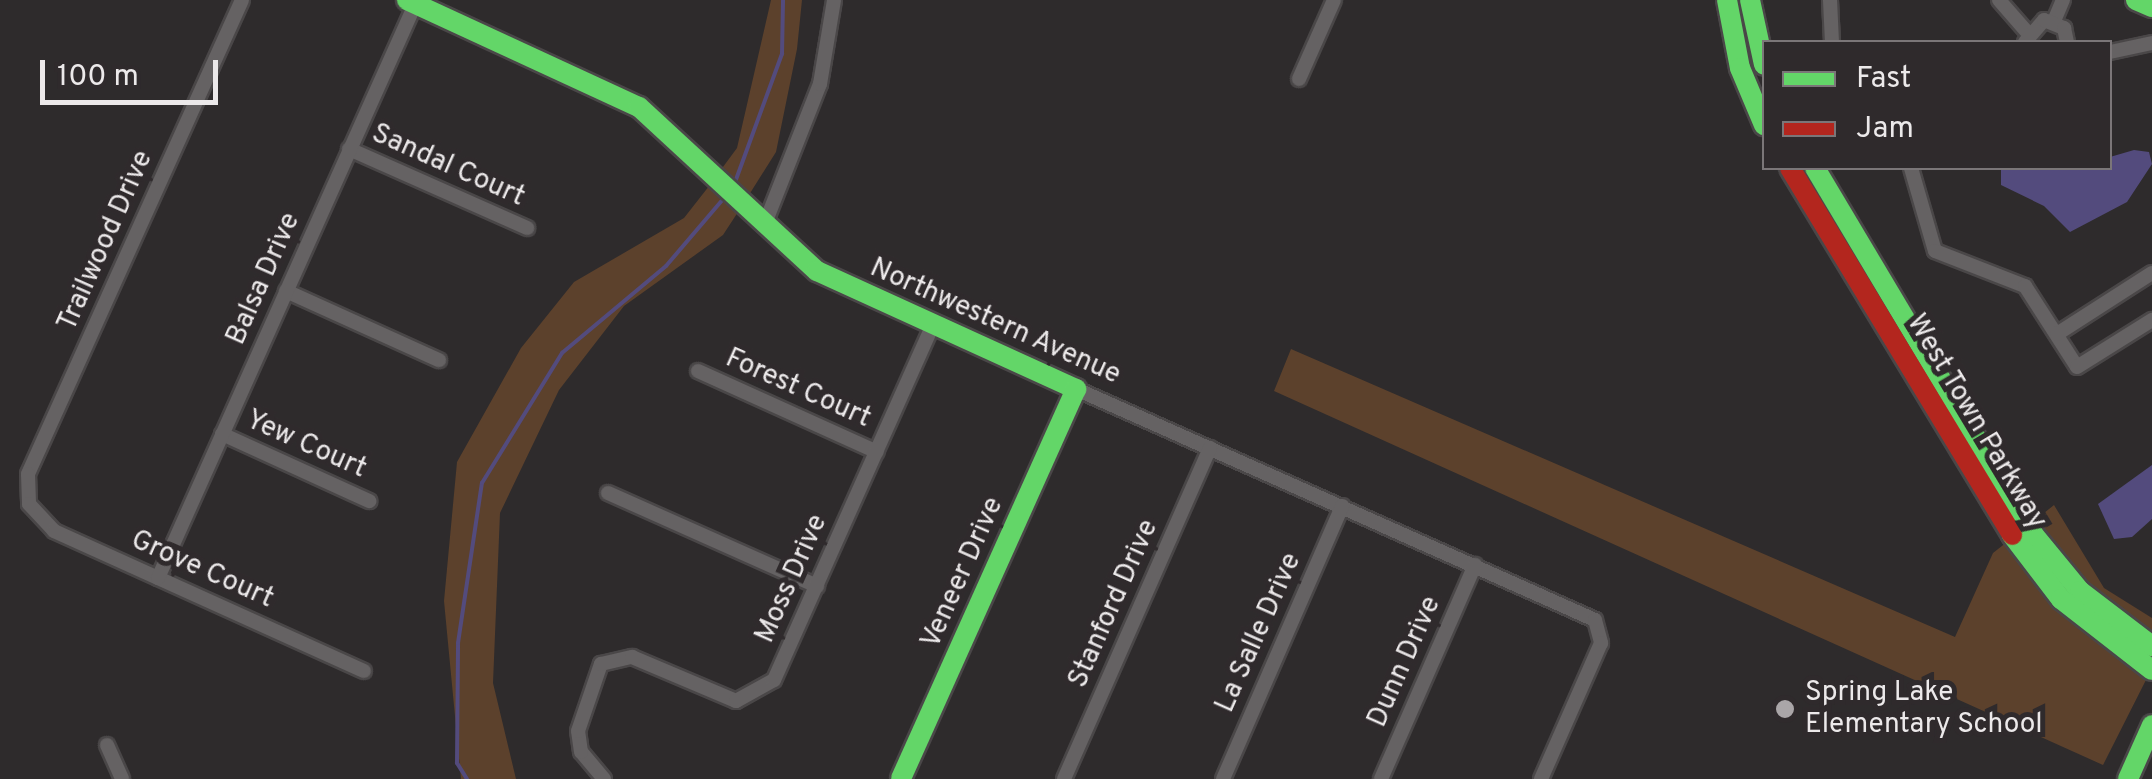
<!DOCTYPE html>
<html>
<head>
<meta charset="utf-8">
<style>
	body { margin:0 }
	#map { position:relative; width:2152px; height:779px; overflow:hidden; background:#2e2b2c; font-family:Overpass,sans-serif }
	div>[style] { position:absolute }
	.green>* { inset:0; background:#5c412c }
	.water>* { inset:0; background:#534b7d }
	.stream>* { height:4px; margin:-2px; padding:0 2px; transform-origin:2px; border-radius:2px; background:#534b7d }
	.roads { filter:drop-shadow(2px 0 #4a4748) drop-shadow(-2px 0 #4a4748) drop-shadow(0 2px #4a4748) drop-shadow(0 -2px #4a4748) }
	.street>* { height:14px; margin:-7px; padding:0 7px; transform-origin:7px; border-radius:7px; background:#656263 }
	.fast>* { height:20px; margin:-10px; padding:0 10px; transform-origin:10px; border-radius:10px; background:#63d668 }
	.jam>* { height:20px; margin:-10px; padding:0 10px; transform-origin:10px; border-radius:10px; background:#b3261e }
	.dots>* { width:28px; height:28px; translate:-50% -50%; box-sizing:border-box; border:5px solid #2f2a2c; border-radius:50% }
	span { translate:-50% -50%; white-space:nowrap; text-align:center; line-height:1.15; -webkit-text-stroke:10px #2f2a2c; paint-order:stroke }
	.street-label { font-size:28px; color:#ece9ea }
	.poi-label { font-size:28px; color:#ece9ea }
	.left { translate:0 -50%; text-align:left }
	.legend { position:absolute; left:1762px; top:40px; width:350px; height:130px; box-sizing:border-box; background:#2f2a2c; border:2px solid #7b7678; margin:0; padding:12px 18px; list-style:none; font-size:30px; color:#ece9ea }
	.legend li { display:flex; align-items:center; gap:20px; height:50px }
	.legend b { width:50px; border:2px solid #7b7678 }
	.scale { position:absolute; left:40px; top:60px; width:178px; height:45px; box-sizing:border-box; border:5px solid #ece9ea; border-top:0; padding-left:12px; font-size:30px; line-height:35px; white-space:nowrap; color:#ece9ea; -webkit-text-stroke:8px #2f2a2c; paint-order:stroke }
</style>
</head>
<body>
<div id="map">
	<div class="green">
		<i style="clip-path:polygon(771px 0,802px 0,797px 49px,776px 152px,747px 198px,720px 171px,737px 148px)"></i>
		<i style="clip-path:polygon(713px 181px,740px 209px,723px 235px,624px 306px,559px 390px,500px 513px,493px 683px,516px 779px,461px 779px,444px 601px,457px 462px,521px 348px,574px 282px,684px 218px)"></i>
		<i style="clip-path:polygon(1291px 349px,1955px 637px,1993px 553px,2007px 542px,2056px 603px,2148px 676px,2103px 765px,1274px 391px)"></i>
		<i style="clip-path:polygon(2054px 505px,2104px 588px,2152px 618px,2152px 639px,2085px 587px,2034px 521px)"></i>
	</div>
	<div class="water">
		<i style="clip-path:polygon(2134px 150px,2149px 152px,2152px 164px,2127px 202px,2070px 232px,2044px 206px,2001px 185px,2001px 168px,2110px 168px,2110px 157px)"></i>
		<i style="clip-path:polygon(2152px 465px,2152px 519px,2132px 537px,2114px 539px,2098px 504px)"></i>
	</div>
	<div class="stream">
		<i style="left:734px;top:185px;width:140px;rotate:-69.9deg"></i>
		<i style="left:782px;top:54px;width:54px;rotate:-88.9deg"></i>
		<i style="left:467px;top:779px;width:19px;rotate:-122deg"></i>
		<i style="left:457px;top:763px;width:120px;rotate:-89.5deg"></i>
		<i style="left:458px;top:643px;width:162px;rotate:-81.5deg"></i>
		<i style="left:482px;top:483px;width:153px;rotate:-58.4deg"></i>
		<i style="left:562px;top:353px;width:136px;rotate:-39.9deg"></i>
		<i style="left:666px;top:266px;width:91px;rotate:-49.5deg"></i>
	</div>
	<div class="roads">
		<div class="street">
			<i style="left:242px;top:0;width:520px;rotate:114.3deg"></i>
			<i style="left:28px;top:474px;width:30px;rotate:88deg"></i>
			<i style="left:29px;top:504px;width:37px;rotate:47deg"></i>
			<i style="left:54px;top:531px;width:340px;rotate:24.3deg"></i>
			<i style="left:1830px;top:0;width:42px;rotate:87.3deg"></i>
			<i style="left:1999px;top:0;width:43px;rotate:48.8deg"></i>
			<i style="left:2054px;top:21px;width:23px;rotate:-67deg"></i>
			<i style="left:2025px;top:42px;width:29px;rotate:-49deg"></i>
			<i style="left:2044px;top:20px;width:22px;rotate:22deg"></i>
			<i style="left:2064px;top:28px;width:14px;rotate:78deg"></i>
			<i style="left:2110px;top:52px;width:43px;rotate:-12.1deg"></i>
			<i style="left:1299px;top:79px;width:86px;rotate:-66.1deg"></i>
			<i style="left:349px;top:149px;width:195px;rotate:23.9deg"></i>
			<i style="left:1911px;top:168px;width:86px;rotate:73.9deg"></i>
			<i style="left:1935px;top:251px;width:97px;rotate:21.3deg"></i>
			<i style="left:2025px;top:286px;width:96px;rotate:57.3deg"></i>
			<i style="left:2077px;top:367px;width:89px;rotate:-32.1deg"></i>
			<i style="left:764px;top:226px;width:153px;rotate:-68.5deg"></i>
			<i style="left:820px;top:84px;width:85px;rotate:-80.5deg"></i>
			<i style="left:286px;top:291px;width:168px;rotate:24.3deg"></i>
			<i style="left:2057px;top:334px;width:113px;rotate:-32.7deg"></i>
			<i style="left:698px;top:371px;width:196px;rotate:24.3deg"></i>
			<i style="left:1076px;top:389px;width:568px;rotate:23.99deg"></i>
			<i style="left:1595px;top:620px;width:24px;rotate:75deg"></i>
			<i style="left:1601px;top:643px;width:149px;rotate:113.8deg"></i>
			<i style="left:222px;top:434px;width:162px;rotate:24.5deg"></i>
			<i style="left:608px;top:493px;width:229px;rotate:24deg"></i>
			<i style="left:158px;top:578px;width:633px;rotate:-65.86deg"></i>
			<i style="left:107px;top:745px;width:37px;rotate:66deg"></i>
			<i style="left:604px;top:779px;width:35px;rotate:-130deg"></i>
			<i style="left:581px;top:752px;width:21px;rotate:-98deg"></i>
			<i style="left:578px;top:731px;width:71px;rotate:-71.1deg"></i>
			<i style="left:601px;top:664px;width:32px;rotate:-13deg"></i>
			<i style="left:632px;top:657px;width:113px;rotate:22.9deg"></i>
			<i style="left:736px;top:701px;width:43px;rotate:-28.9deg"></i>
			<i style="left:774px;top:680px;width:390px;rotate:-65.9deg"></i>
			<i style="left:1064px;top:779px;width:362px;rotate:-66.2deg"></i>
			<i style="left:1223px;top:779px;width:298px;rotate:-66.4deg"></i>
			<i style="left:1381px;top:779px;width:234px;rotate:-66.3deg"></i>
		</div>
		<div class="fast">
			<i style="left:407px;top:0;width:255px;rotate:24.8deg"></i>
			<i style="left:639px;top:107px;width:242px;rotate:42.7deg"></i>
			<i style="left:817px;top:271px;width:285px;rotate:24.5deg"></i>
			<i style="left:1076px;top:389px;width:427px;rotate:114.2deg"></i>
			<i style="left:1727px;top:0;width:69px;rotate:79.2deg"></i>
			<i style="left:1740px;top:68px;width:62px;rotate:67.2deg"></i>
			<i style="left:1750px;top:0;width:66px;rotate:77.8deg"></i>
			<i style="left:2136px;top:0;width:17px;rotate:24deg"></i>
			<i style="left:1815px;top:168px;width:427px;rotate:59.2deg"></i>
			<i style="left:2034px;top:535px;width:72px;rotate:50.6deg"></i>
			<i style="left:2080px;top:591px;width:91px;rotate:37.4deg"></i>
			<i style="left:2012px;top:535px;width:81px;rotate:52.6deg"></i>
			<i style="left:2061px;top:599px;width:115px;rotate:38deg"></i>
			<i style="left:2128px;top:779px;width:59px;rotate:-66deg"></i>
		</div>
		<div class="jam">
			<i style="left:1790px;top:168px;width:429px;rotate:58.8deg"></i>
		</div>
	</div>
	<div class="dots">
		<i style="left:1785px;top:709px;background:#aaa6a8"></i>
	</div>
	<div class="street-label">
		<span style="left:448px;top:166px;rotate:24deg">Sandal Court</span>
		<span style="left:106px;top:241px;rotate:-66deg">Trailwood Drive</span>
		<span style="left:264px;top:279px;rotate:-66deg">Balsa Drive</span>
		<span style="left:995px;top:322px;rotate:24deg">Northwestern Avenue</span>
		<span style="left:798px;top:389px;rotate:24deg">Forest Court</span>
		<span style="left:1976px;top:422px;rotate:59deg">West Town Parkway</span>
		<span style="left:306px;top:445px;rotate:24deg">Yew Court</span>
		<span style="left:202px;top:570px;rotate:24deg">Grove Court</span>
		<span style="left:963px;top:573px;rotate:-66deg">Veneer Drive</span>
		<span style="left:792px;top:579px;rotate:-66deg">Moss Drive</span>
		<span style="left:1114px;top:604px;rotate:-66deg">Stanford Drive</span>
		<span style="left:1259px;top:633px;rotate:-66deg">La Salle Drive</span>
		<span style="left:1405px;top:662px;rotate:-66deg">Dunn Drive</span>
	</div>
	<div class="poi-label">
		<span class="left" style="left:1805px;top:709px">Spring Lake<br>Elementary School</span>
	</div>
	<ul class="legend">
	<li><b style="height:12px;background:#63d668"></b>Fast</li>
	<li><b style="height:12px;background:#b3261e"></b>Jam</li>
	</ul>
	<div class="scale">100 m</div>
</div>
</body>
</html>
